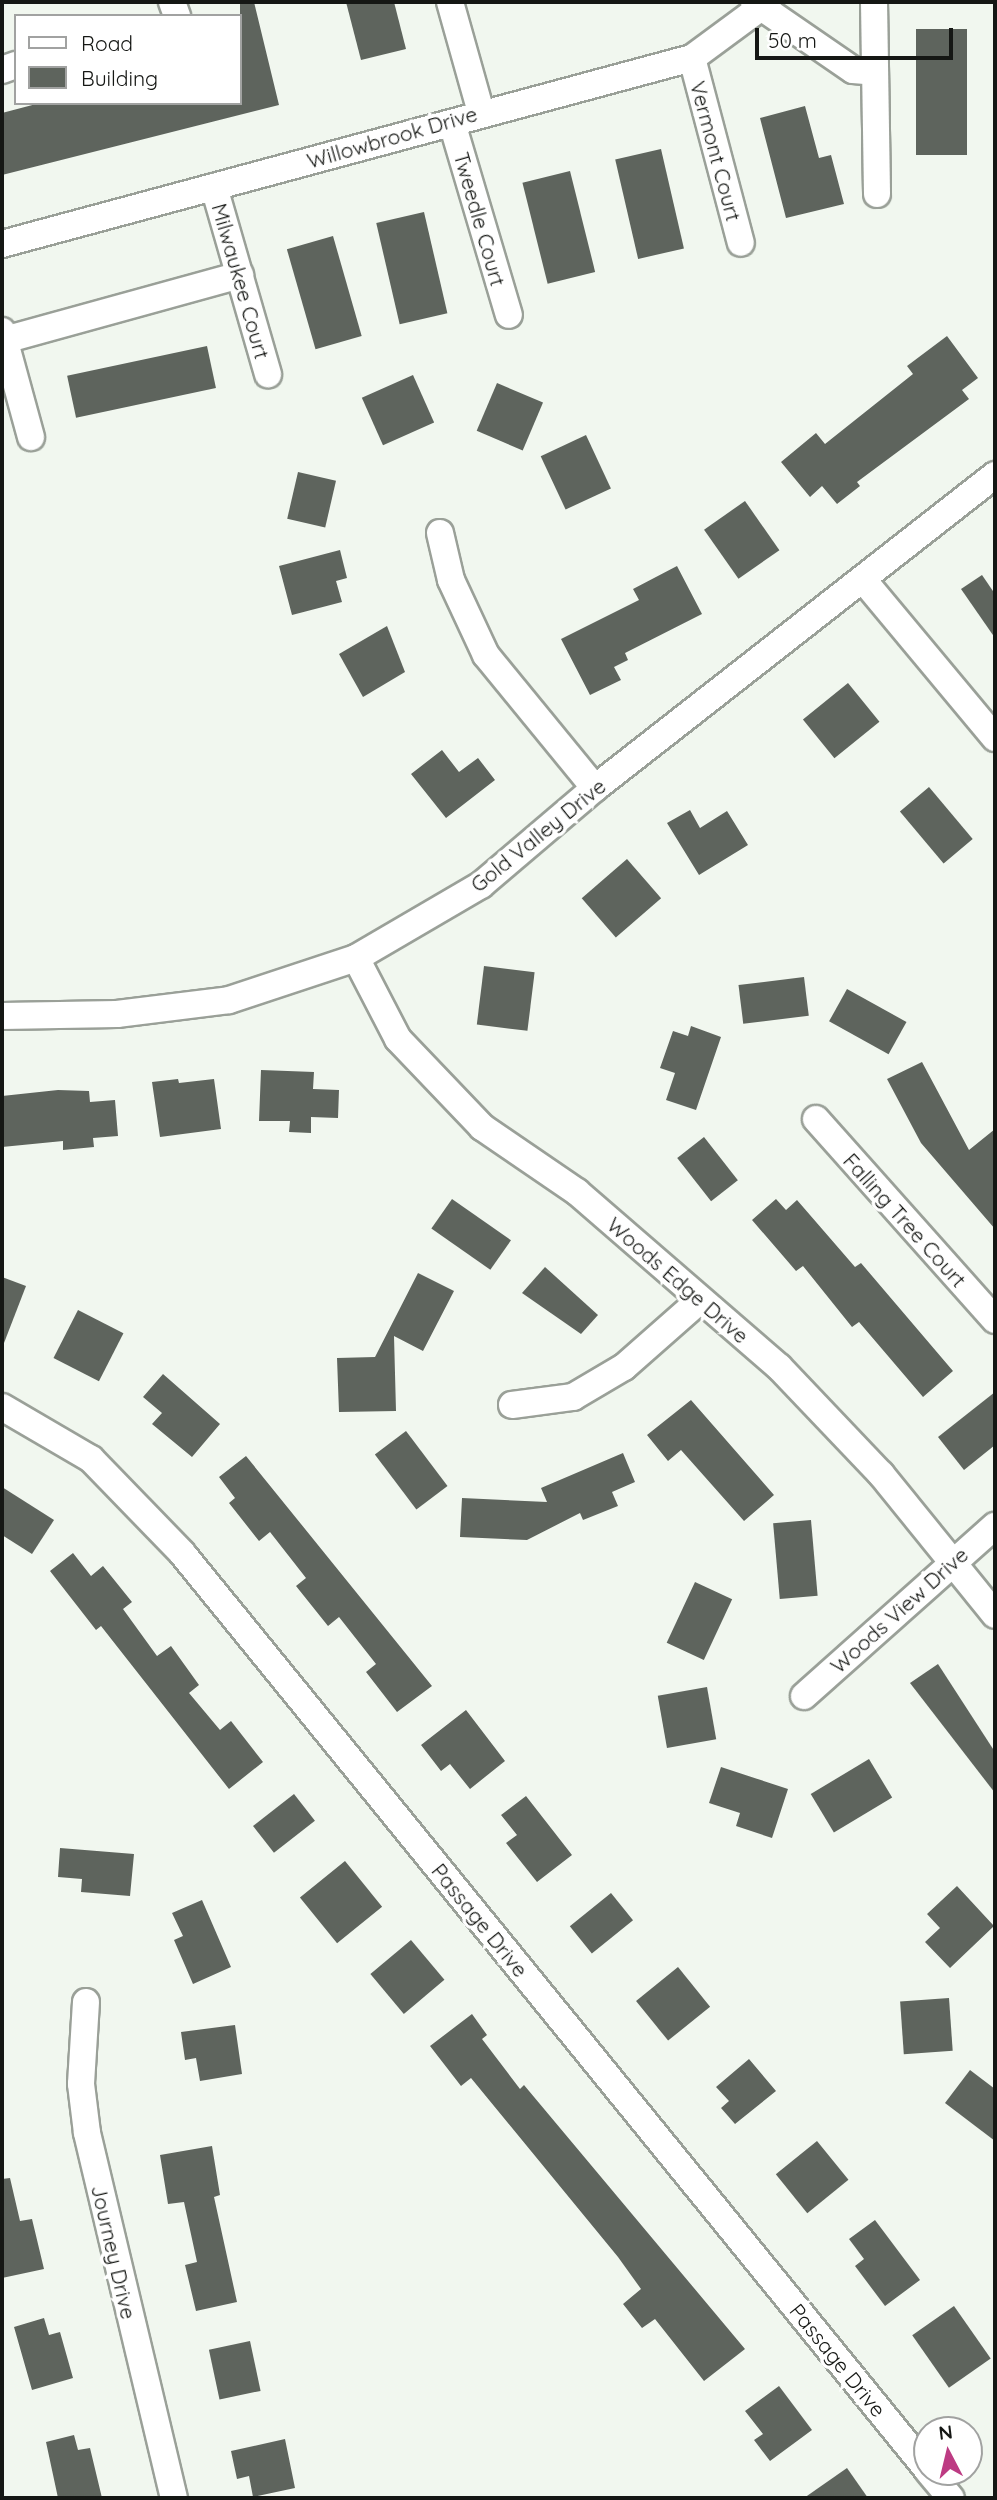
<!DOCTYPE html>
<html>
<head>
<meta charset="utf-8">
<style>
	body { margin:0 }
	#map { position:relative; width:997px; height:2500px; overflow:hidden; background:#f1f7ef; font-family:Quicksand,sans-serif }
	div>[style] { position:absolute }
	.building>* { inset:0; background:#5e645d; transform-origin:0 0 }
	.roads { filter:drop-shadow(2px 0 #9aa098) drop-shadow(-2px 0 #9aa098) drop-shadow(0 2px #9aa098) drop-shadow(0 -2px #9aa098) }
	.minor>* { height:26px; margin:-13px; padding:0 13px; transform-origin:13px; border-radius:13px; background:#fff }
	span { translate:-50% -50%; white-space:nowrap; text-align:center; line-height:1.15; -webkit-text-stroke:7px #fff; paint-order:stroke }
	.street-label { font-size:21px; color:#151714 }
	.frame { position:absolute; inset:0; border:4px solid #151714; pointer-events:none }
	.legend { position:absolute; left:14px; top:14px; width:228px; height:91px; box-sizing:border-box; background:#fff; border:2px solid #a1a2a1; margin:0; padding:9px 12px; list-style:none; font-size:21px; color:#151714 }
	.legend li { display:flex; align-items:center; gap:14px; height:35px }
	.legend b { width:35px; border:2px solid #a1a2a1 }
	.north { position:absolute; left:913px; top:2416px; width:70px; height:70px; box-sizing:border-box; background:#fff; border:2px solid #a1a2a1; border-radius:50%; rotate:353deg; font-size:19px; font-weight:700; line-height:28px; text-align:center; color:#151714 }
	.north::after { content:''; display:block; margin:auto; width:24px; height:32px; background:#bd3b83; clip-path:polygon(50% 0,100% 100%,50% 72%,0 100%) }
	.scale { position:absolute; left:755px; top:28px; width:198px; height:32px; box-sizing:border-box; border:4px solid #151714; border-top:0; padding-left:9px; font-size:21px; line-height:24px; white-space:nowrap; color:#151714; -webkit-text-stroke:5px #fff; paint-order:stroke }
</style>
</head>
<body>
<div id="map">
	<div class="building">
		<i style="clip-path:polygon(240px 2px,254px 2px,279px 105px,2px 175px,2px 113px,40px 103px,240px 103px)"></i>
		<i style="clip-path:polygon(346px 2px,394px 2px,406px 49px,361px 60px)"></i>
		<i style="left:916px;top:29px;width:51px;height:126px"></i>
		<i style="clip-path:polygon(805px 106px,819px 158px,831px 155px,844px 204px,786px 218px,760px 118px)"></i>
		<i style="left:661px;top:149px;width:102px;height:47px;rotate:77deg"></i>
		<i style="left:570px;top:171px;width:104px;height:49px;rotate:76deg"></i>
		<i style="left:424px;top:212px;width:104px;height:49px;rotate:77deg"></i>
		<i style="left:333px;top:236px;width:104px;height:48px;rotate:74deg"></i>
		<i style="clip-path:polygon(947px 336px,978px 378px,962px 390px,969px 399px,857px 482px,860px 486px,837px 504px,822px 486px,810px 497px,781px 462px,816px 433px,825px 444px,913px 374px,907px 366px)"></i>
		<i style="left:207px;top:346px;width:43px;height:143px;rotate:78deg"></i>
		<i style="left:413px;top:375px;width:52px;height:56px;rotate:66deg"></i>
		<i style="left:497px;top:383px;width:50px;height:52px;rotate:23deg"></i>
		<i style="left:586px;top:435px;width:59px;height:50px;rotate:65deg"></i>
		<i style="left:298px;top:472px;width:39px;height:48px;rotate:13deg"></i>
		<i style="left:745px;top:501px;width:60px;height:50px;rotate:55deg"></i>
		<i style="clip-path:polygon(340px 550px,347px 578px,336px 581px,342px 602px,292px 615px,279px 566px)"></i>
		<i style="clip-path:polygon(677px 566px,702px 614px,625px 653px,628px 660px,614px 667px,621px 680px,590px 695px,561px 639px,639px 600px,633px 589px)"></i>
		<i style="clip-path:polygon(982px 575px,995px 594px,995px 638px,961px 589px)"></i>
		<i style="clip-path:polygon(387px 626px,405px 672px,363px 697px,339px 654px)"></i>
		<i style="left:848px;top:683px;width:50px;height:58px;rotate:51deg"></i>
		<i style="clip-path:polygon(442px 750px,459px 772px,478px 758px,495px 780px,446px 818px,411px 774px)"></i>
		<i style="left:929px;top:787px;width:68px;height:38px;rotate:50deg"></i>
		<i style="clip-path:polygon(690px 810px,700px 828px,727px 811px,748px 845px,699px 875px,667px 823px)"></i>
		<i style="left:627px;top:859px;width:52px;height:60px;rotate:49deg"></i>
		<i style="left:484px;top:966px;width:51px;height:59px;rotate:7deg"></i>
		<i style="left:804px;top:977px;width:39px;height:66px;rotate:83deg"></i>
		<i style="left:847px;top:989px;width:68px;height:37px;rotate:29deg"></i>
		<i style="clip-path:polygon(691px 1026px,721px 1037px,696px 1110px,666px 1100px,675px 1073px,660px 1068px,673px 1031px,688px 1036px)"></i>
		<i style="clip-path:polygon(922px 1062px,969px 1150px,995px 1129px,995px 1229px,921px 1143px,887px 1079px)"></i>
		<i style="clip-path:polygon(261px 1070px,314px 1072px,313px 1089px,339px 1090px,338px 1118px,311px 1117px,311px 1133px,289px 1132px,290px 1121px,259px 1121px)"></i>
		<i style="clip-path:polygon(178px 1079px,179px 1083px,214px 1079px,221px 1129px,160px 1137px,152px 1082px)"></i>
		<i style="clip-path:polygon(58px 1090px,89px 1091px,90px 1102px,115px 1100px,118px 1136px,93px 1138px,94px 1147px,63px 1150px,63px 1141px,2px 1147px,2px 1096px)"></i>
		<i style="left:704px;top:1137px;width:55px;height:34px;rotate:52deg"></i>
		<i style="left:452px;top:1199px;width:72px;height:36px;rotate:35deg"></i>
		<i style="clip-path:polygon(776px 1199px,786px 1210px,797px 1200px,855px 1267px,861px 1263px,953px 1371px,923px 1397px,859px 1322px,852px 1327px,803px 1266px,796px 1271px,752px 1220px)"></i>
		<i style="clip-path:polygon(545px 1267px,598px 1315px,581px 1334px,522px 1293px)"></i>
		<i style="clip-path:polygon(418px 1273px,454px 1291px,423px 1351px,394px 1336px,396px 1411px,339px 1412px,337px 1358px,375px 1357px)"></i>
		<i style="clip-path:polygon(2px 1277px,26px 1286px,4px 1343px,2px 1343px)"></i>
		<i style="left:78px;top:1310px;width:51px;height:54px;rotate:27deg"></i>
		<i style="clip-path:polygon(163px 1374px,220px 1424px,192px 1457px,152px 1424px,162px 1413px,143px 1397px)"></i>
		<i style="clip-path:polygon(995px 1392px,995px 1445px,964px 1470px,938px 1437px)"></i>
		<i style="clip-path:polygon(691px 1400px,774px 1495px,744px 1521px,681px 1450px,668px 1461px,647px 1435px)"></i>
		<i style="left:406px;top:1431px;width:69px;height:39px;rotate:53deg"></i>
		<i style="clip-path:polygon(623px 1453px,635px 1482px,612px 1492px,618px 1506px,583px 1520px,580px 1513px,527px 1540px,460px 1537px,462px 1498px,547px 1502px,541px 1488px)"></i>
		<i style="clip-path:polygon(246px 1456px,432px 1686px,397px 1712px,366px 1672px,376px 1664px,339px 1617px,328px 1626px,296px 1586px,306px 1578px,270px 1532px,259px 1541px,229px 1503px,235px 1498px,219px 1477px)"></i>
		<i style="clip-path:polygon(2px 1487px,54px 1520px,32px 1554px,2px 1535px)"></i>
		<i style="left:811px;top:1520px;width:76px;height:38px;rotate:85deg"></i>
		<i style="clip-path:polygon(73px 1553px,91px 1576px,103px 1566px,132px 1602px,123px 1609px,157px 1656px,171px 1646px,199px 1685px,189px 1693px,220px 1730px,231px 1721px,263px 1762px,229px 1789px,101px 1626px,96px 1630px,50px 1571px)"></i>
		<i style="left:695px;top:1582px;width:41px;height:67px;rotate:25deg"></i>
		<i style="clip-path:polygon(938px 1664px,995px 1752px,995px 1793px,910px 1683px)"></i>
		<i style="left:707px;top:1687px;width:53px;height:50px;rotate:80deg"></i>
		<i style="clip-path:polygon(466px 1710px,505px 1761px,470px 1789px,450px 1764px,441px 1771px,421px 1745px)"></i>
		<i style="left:869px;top:1759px;width:45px;height:68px;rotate:59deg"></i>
		<i style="clip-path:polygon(721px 1767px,788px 1789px,772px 1838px,736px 1826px,740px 1813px,709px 1803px)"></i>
		<i style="left:294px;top:1794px;width:34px;height:52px;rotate:52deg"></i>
		<i style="clip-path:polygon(526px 1796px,572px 1855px,537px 1882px,506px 1843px,517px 1835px,501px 1815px)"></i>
		<i style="clip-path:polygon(60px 1848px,134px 1854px,130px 1896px,81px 1892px,82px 1879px,58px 1877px)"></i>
		<i style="left:345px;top:1861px;width:59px;height:58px;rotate:51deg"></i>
		<i style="clip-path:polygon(957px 1886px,994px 1926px,950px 1968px,925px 1942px,940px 1928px,927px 1914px)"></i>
		<i style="left:611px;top:1893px;width:35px;height:53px;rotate:51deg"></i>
		<i style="clip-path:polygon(202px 1900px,231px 1967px,193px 1984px,174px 1940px,183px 1936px,172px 1913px)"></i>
		<i style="left:411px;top:1940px;width:52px;height:53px;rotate:50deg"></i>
		<i style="left:678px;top:1967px;width:51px;height:54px;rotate:51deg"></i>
		<i style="left:949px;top:1998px;width:53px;height:49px;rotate:86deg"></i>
		<i style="clip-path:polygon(472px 2014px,487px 2035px,482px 2039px,520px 2089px,524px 2085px,745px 2349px,704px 2381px,655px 2319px,642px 2328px,623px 2304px,641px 2289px,618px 2257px,471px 2078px,461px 2086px,430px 2046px)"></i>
		<i style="clip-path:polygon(235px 2025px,242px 2074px,200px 2081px,196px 2058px,185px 2060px,181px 2032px)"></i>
		<i style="clip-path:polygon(749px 2059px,776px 2091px,735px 2124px,721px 2108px,729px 2101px,716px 2087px)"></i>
		<i style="clip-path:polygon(970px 2070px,995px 2089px,995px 2141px,945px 2103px)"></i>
		<i style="left:817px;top:2141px;width:50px;height:53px;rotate:51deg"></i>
		<i style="clip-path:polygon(212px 2146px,220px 2195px,214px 2197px,237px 2302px,196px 2311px,185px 2265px,197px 2262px,184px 2202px,168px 2204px,160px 2155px)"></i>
		<i style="clip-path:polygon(10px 2178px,20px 2221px,32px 2219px,44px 2269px,2px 2278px,2px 2179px)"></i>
		<i style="clip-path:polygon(875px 2220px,920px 2280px,885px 2306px,855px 2266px,864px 2259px,849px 2239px)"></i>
		<i style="left:954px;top:2306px;width:64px;height:51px;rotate:55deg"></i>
		<i style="clip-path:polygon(44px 2318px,49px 2335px,60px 2332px,73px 2378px,32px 2390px,14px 2327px)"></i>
		<i style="left:250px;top:2341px;width:51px;height:42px;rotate:78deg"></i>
		<i style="clip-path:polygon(779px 2386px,812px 2430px,770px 2461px,754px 2440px,763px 2434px,745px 2411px)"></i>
		<i style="clip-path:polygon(74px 2435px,78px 2450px,90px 2448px,102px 2498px,58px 2498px,46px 2442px)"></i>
		<i style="clip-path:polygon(285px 2439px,295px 2488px,253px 2497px,249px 2476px,237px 2479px,231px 2451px)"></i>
		<i style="clip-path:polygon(847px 2468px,868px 2498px,804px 2498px)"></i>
	</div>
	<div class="roads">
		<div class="minor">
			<i style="left:172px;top:2px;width:15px;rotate:70deg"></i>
			<i style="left:450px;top:2px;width:114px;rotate:74.3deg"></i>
			<i style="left:754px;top:2px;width:120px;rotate:34.5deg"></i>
			<i style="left:853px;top:70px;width:22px;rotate:5deg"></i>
			<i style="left:874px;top:2px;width:192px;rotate:89.1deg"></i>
			<i style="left:692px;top:58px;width:191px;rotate:75.2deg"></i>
			<i style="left:2px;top:70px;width:15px;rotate:-20deg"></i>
			<i style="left:452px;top:123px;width:200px;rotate:73.5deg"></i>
			<i style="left:214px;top:187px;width:195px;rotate:73.9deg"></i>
			<i style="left:2px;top:244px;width:715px;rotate:-15.09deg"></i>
			<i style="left:692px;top:58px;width:94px;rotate:-36.4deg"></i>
			<i style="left:2px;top:331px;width:110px;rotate:74.7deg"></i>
			<i style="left:4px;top:340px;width:245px;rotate:-15.4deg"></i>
			<i style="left:440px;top:533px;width:48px;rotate:76.8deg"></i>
			<i style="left:451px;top:580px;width:83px;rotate:65deg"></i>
			<i style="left:486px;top:655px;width:172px;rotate:50.7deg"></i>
			<i style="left:865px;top:582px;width:203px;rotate:50.2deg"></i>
			<i style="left:356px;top:958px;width:91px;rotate:62.6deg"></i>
			<i style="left:398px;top:1039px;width:122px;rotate:46.3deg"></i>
			<i style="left:482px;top:1127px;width:115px;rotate:34.4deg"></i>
			<i style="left:577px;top:1192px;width:267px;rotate:40.9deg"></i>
			<i style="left:779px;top:1367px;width:148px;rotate:46.4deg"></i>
			<i style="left:881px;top:1474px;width:181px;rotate:51deg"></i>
			<i style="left:2px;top:1016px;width:115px;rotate:-1deg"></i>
			<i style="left:117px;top:1014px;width:113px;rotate:-7.1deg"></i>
			<i style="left:229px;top:1000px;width:134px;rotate:-18.3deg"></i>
			<i style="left:356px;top:958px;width:145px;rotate:-30.3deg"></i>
			<i style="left:481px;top:885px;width:150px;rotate:-40.4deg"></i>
			<i style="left:595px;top:788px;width:508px;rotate:-38.04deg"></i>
			<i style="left:816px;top:1119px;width:269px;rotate:48.3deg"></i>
			<i style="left:512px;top:1405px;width:62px;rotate:-7.5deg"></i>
			<i style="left:573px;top:1397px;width:59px;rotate:-30.5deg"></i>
			<i style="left:624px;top:1367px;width:101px;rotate:-41.4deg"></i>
			<i style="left:2px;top:1407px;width:103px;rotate:30.3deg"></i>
			<i style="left:91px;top:1459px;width:131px;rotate:45.9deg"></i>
			<i style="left:182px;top:1553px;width:1181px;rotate:50.88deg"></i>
			<i style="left:804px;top:1696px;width:256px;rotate:-41.7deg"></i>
			<i style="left:86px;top:2002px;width:82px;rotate:93.5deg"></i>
			<i style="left:81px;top:2084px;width:49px;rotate:83deg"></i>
			<i style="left:87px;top:2133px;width:375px;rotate:76.6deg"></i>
			<i style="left:929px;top:2472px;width:34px;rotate:50deg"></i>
		</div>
	</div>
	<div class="street-label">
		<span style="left:392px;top:137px;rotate:-16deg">Willowbrook Drive</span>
		<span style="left:716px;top:151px;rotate:75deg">Vermont Court</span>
		<span style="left:480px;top:219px;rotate:74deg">Tweedle Court</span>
		<span style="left:241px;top:281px;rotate:74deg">Milwaukee Court</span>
		<span style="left:538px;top:835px;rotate:-39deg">Gold Valley Drive</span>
		<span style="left:905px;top:1220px;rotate:48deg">Falling Tree Court</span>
		<span style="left:678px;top:1280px;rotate:41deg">Woods Edge Drive</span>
		<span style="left:899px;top:1610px;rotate:-42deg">Woods View Drive</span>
		<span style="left:480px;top:1920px;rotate:51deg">Passage Drive</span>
		<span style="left:114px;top:2252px;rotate:77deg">Journey Drive</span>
		<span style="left:838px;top:2360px;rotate:51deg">Passage Drive</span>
	</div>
	<div class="frame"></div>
	<ul class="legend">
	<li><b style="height:9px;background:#fff"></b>Road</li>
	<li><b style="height:19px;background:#5e645d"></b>Building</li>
	</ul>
	<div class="north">N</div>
	<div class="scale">50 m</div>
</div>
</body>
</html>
